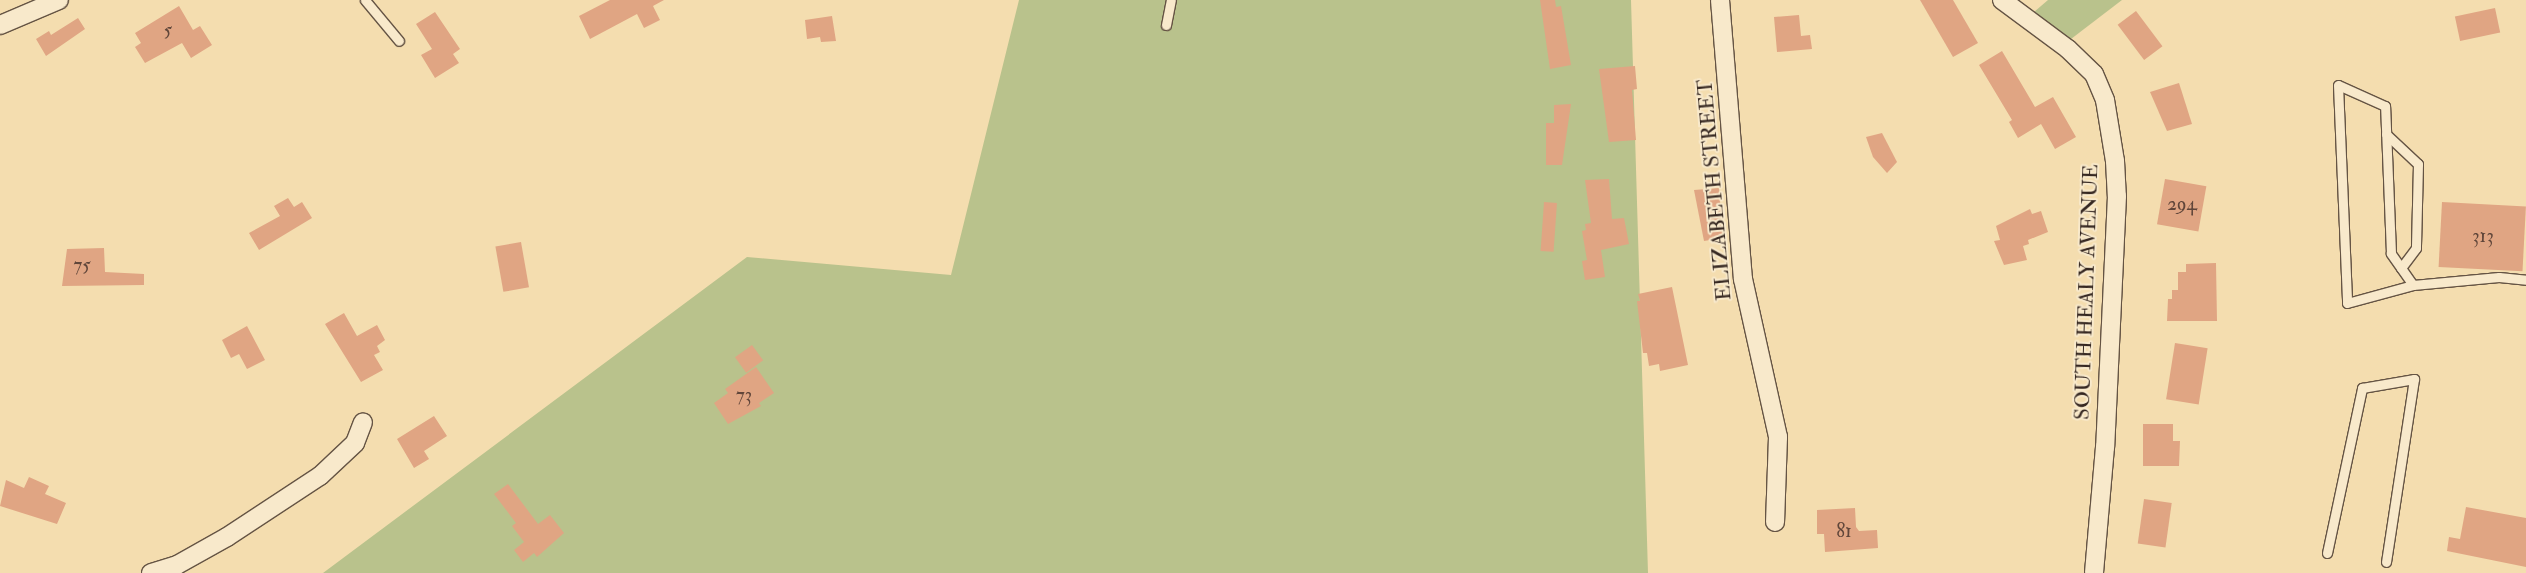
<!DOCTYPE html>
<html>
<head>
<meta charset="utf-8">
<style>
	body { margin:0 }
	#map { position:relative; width:2526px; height:573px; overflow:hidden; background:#f4ddaf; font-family:"IM FELL Double Pica",serif }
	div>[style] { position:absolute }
	.green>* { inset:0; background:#b9c28c }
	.building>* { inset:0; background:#e0a583; transform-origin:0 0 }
	.roads { filter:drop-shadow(1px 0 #655444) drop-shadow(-1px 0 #655444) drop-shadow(0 1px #655444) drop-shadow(0 -1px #655444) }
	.lane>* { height:9px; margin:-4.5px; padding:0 4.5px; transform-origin:4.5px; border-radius:4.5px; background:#f8e9cb }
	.street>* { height:18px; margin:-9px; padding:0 9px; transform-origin:9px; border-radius:9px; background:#f8e9cb }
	span { translate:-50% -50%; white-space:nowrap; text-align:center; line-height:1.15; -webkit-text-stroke:4px #f8e9cb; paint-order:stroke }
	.number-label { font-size:19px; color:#60463a }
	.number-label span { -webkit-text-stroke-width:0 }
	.street-label { font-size:21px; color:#352721 }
</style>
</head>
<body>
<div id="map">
	<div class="green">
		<i style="clip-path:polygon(1019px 0,1631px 0,1648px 573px,323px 573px,747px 257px,951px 275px)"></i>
		<i style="clip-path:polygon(2048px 0,2122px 0,2071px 39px,2034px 12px)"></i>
	</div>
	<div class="building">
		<i style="clip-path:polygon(610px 0,664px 0,653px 6px,660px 20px,644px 28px,637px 14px,590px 39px,579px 16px)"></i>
		<i style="clip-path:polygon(1540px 0,1555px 0,1556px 7px,1561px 6px,1571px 65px,1550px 69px)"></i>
		<i style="clip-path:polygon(1920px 0,1953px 0,1978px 43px,1953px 57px)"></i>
		<i style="clip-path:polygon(179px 6px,193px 30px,200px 26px,212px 45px,191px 58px,182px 43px,145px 63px,135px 47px,141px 43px,135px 33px)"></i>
		<i style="left:2495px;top:8px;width:25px;height:41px;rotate:78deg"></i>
		<i style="left:2136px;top:11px;width:44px;height:23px;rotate:53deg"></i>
		<i style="clip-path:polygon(435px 12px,460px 49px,453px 54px,459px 63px,435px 78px,421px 55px,432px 49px,416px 24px)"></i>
		<i style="clip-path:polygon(1799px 15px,1801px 36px,1810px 35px,1812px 49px,1777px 52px,1774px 17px)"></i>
		<i style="clip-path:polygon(832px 16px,836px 41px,821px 42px,820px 37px,807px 39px,805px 20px)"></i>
		<i style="clip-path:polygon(78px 18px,85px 29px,46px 56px,36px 39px,49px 31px,51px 35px)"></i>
		<i style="clip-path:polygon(2002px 51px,2035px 107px,2053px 97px,2076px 137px,2055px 149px,2041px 124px,2018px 138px,2009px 122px,2012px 120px,1979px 65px)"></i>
		<i style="clip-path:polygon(1635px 66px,1637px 89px,1632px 90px,1636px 140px,1609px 142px,1599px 69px)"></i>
		<i style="clip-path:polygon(2179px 83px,2192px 124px,2167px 131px,2150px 92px)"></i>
		<i style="clip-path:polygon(1571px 104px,1562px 165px,1546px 165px,1546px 123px,1554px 123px,1554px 105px)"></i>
		<i style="clip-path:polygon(1882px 133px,1897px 162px,1887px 173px,1873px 157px,1866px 137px)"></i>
		<i style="clip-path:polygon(1609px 179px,1612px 219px,1624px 218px,1629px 244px,1601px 250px,1605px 277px,1585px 280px,1582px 261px,1587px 260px,1582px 231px,1586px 230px,1585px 224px,1591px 223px,1585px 180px)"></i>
		<i style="left:2165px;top:179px;width:42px;height:46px;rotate:10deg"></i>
		<i style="clip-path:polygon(1719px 188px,1723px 238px,1704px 241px,1694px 190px)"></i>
		<i style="clip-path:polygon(288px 198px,294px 207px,302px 202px,312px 218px,259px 250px,249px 233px,280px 216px,274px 206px)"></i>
		<i style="left:1544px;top:202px;width:13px;height:49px;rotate:4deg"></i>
		<i style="left:2442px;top:202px;width:84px;height:65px;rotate:3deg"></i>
		<i style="clip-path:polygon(2030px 209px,2032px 214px,2041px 211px,2048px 232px,2028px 240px,2029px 244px,2023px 246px,2027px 260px,2004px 265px,1994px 241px,2000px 240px,1996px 226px)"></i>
		<i style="left:521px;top:242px;width:46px;height:26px;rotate:80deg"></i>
		<i style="clip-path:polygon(104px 248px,105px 272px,144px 274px,144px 285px,62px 286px,67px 249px)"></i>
		<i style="clip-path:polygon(2216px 263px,2217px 321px,2167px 321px,2168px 299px,2172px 299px,2172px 290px,2178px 290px,2178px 272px,2186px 272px,2186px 264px)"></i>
		<i style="clip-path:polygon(1672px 287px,1688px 365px,1660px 371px,1659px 364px,1649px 366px,1647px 353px,1643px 353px,1637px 301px,1640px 301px,1638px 294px)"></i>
		<i style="clip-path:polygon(344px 313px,357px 336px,377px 325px,385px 340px,377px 346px,380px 352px,374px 355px,383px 370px,361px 382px,325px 324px)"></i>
		<i style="clip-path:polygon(247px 326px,265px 360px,247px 369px,239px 354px,231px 358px,222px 340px)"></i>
		<i style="left:2175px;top:343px;width:33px;height:57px;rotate:9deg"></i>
		<i style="left:752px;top:345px;width:19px;height:21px;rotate:54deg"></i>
		<i style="clip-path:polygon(756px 367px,774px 393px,759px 403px,761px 406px,728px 424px,714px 403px,728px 393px,725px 389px)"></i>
		<i style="clip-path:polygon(434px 416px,447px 436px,424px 451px,429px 459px,414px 468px,397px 439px)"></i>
		<i style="clip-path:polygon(2143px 424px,2173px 424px,2173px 441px,2180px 441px,2179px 466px,2143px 466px)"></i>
		<i style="clip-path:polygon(29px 477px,49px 486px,45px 494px,66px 503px,57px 524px,0 506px,6px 480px,24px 488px)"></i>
		<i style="clip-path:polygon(508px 484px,538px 524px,550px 515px,564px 533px,537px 557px,534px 553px,523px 562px,514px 550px,524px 542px,512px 526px,516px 523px,494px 494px)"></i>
		<i style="left:2144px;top:499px;width:28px;height:45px;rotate:8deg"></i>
		<i style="clip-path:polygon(2466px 507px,2526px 518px,2526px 567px,2447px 551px,2449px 537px,2460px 539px)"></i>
		<i style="clip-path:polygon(1855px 508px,1856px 527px,1859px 531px,1877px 530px,1878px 548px,1825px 552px,1824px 534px,1817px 534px,1817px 510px)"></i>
	</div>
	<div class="roads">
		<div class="lane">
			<i style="left:365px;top:0;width:53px;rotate:50.3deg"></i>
			<i style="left:1166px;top:25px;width:25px;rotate:-79deg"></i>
			<i style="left:2386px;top:134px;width:44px;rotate:43.2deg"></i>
			<i style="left:2418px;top:164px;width:84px;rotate:91.4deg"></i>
			<i style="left:2416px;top:248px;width:25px;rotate:127deg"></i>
			<i style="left:2413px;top:285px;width:39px;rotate:-125deg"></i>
			<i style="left:2391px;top:253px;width:147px;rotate:-92.3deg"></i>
			<i style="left:2385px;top:106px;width:51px;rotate:-155.9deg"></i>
			<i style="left:2338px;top:85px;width:218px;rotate:87.6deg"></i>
			<i style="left:2347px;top:303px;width:68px;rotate:-15.3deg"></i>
			<i style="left:2413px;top:285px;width:86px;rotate:-5.3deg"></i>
			<i style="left:2499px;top:277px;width:27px;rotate:6deg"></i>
			<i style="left:2327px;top:553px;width:169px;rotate:-78deg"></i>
			<i style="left:2362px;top:388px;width:53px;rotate:-9.8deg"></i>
			<i style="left:2414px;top:379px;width:185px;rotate:98.7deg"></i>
		</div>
		<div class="street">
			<i style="left:1720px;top:0;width:280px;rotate:85.3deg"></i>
			<i style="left:1743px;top:279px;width:162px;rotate:77.5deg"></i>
			<i style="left:1778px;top:437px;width:85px;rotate:92deg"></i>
			<i style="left:2002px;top:0;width:82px;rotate:36.6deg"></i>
			<i style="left:2068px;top:49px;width:36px;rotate:44deg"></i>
			<i style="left:2094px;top:74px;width:28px;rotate:67deg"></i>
			<i style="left:2105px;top:100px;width:62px;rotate:80.7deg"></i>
			<i style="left:2115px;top:161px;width:35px;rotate:87deg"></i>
			<i style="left:2117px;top:196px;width:251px;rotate:92.7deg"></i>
			<i style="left:2105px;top:447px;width:126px;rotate:95deg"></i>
			<i style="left:0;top:25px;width:64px;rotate:-23deg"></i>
			<i style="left:151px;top:573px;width:27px;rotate:-17deg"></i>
			<i style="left:177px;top:565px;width:57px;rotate:-29.2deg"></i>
			<i style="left:227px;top:537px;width:111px;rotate:-33.3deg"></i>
			<i style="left:320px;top:476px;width:48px;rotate:-43.3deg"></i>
			<i style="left:355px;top:443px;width:22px;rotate:-69deg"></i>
		</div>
	</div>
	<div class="number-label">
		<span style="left:168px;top:31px">5</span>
		<span style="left:2182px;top:205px">294</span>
		<span style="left:2483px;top:237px">313</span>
		<span style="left:82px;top:266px">75</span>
		<span style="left:744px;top:396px">73</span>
		<span style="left:1844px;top:532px">81</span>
	</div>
	<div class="street-label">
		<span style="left:1715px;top:190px;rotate:-95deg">ELIZABETH STREET</span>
		<span style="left:2087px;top:292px;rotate:-88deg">SOUTH HEALY AVENUE</span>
	</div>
</div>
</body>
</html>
